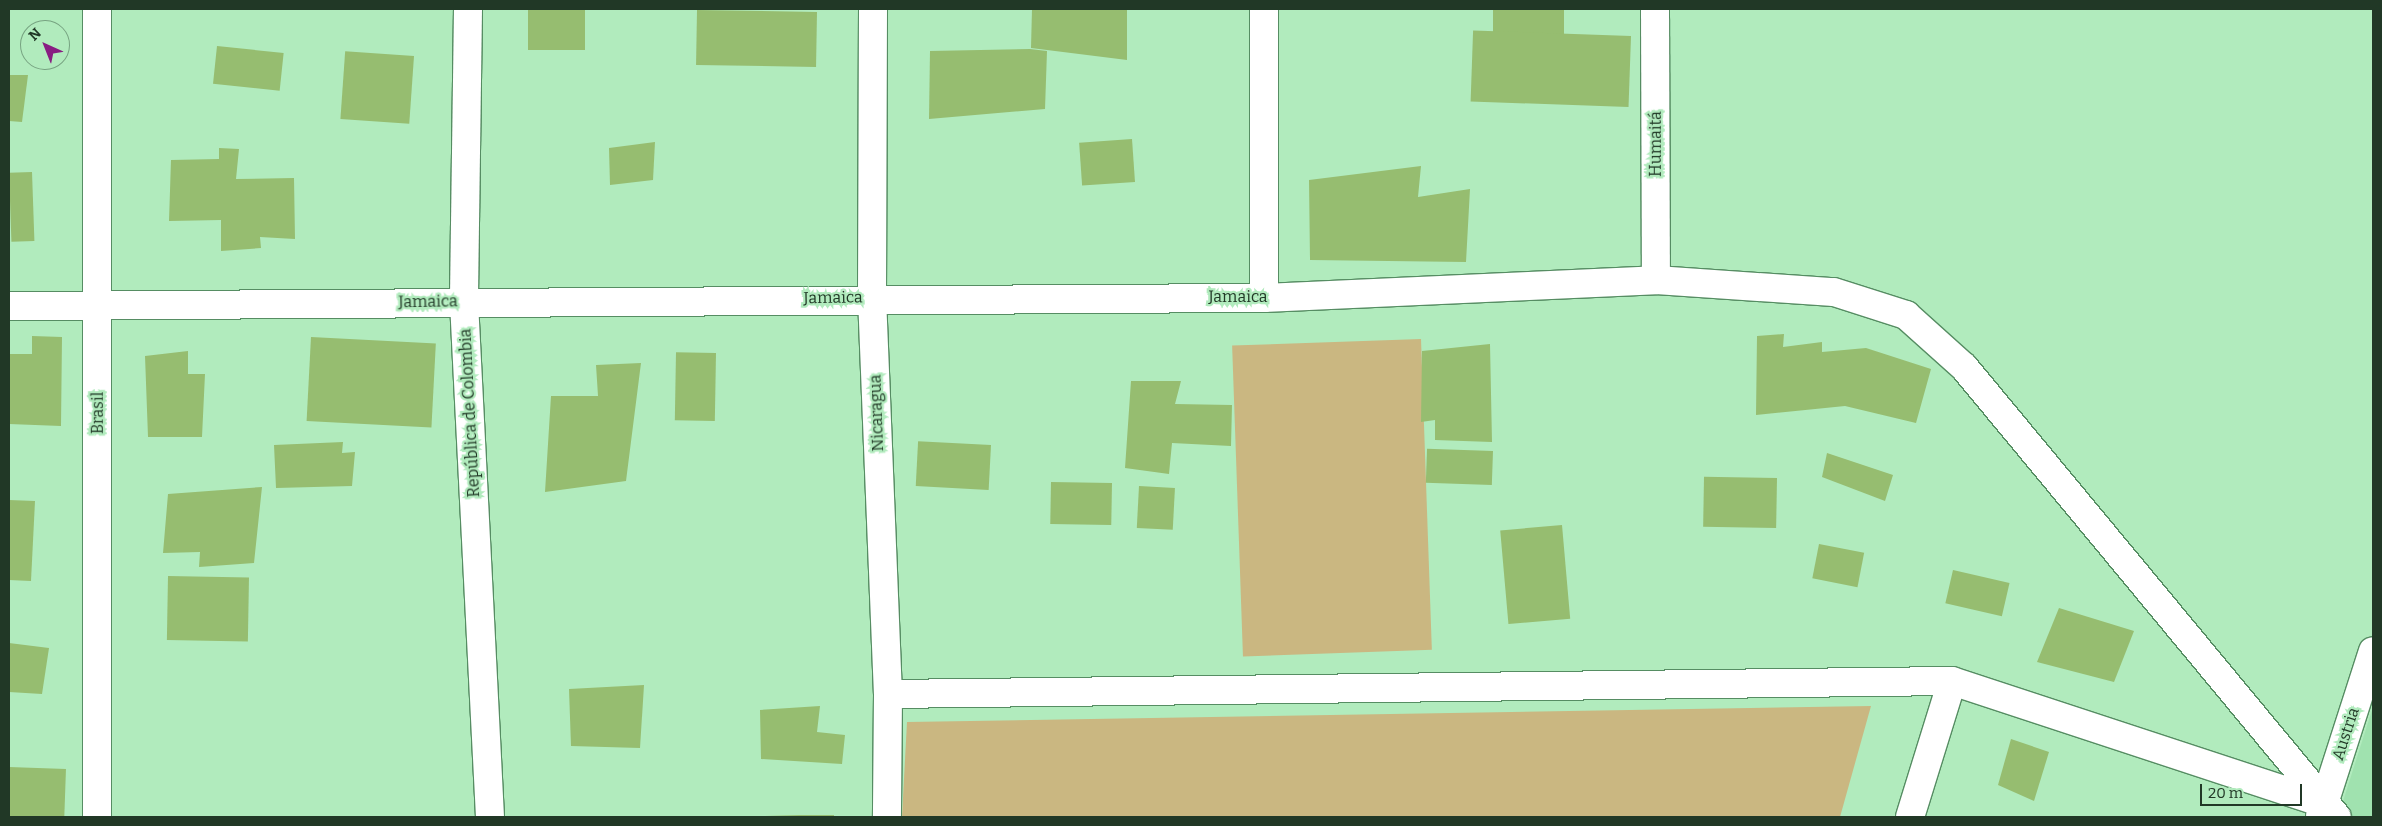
<!DOCTYPE html>
<html>
<head>
<meta charset="utf-8">
<style>
	body { margin:0 }
	#map { position:relative; width:2382px; height:826px; overflow:hidden; background:#b1ebbd; font-family:Bitter,serif }
	div>[style] { position:absolute }
	.built>* { inset:0; background:#a0e2af }
	.green>* { inset:0; background:#cab781; transform-origin:0 0 }
	.building>* { inset:0; background:#96bd70; transform-origin:0 0 }
	.roads { filter:drop-shadow(1px 0 #568d63) drop-shadow(-1px 0 #568d63) drop-shadow(0 1px #568d63) drop-shadow(0 -1px #568d63) }
	.minor>* { height:28px; margin:-14px; padding:0 14px; transform-origin:14px; border-radius:14px; background:#fff }
	.tertiary>* { height:28px; margin:-14px; padding:0 14px; transform-origin:14px; border-radius:14px; background:#fff }
	span { translate:-50% -50%; white-space:nowrap; text-align:center; line-height:1.15; -webkit-text-stroke:4.5px #b1ebbd; paint-order:stroke }
	.street-label { font-size:16px; color:#213826 }
	.frame { position:absolute; inset:0; border:10px solid #213826; pointer-events:none }
	.north { position:absolute; left:20px; top:20px; width:50px; height:50px; box-sizing:border-box; background:#b1ebbd; border:1px solid #77a381; border-radius:50%; rotate:316deg; font-size:14px; font-weight:700; line-height:20px; text-align:center; color:#213826 }
	.north::after { content:''; display:block; margin:auto; width:18px; height:22px; background:#891d82; clip-path:polygon(50% 0,100% 100%,50% 72%,0 100%) }
	.scale { position:absolute; left:2200px; top:784px; width:102px; height:22px; box-sizing:border-box; border:2px solid #213826; border-top:0; padding-left:6px; font-size:15px; line-height:18px; white-space:nowrap; color:#213826; -webkit-text-stroke:4px #b1ebbd; paint-order:stroke }
</style>
</head>
<body>
<div id="map">
	<div class="built">
		<i style="clip-path:polygon(2373px 707px,2373px 817px,2338px 817px)"></i>
	</div>
	<div class="green">
		<i style="left:1421px;top:339px;width:311px;height:189px;rotate:88deg"></i>
		<i style="clip-path:polygon(1871px 706px,1840px 817px,902px 817px,907px 722px)"></i>
	</div>
	<div class="building">
		<i style="left:528px;top:9px;width:57px;height:41px"></i>
		<i style="clip-path:polygon(1032px 9px,1127px 9px,1127px 60px,1031px 48px)"></i>
		<i style="left:1493px;top:9px;width:71px;height:28px"></i>
		<i style="left:817px;top:12px;width:55px;height:120px;rotate:91deg"></i>
		<i style="left:1631px;top:36px;width:71px;height:158px;rotate:92deg"></i>
		<i style="left:217px;top:46px;width:67px;height:38px;rotate:6deg"></i>
		<i style="clip-path:polygon(1030px 49px,1047px 51px,1045px 109px,929px 119px,930px 51px)"></i>
		<i style="left:414px;top:56px;width:68px;height:69px;rotate:94deg"></i>
		<i style="clip-path:polygon(9px 75px,28px 75px,22px 122px,9px 121px)"></i>
		<i style="left:1132px;top:139px;width:43px;height:53px;rotate:86deg"></i>
		<i style="clip-path:polygon(655px 142px,653px 180px,610px 185px,609px 148px)"></i>
		<i style="clip-path:polygon(219px 148px,239px 149px,236px 179px,294px 178px,295px 239px,260px 237px,261px 248px,221px 251px,221px 220px,169px 221px,171px 160px,219px 159px)"></i>
		<i style="clip-path:polygon(1421px 166px,1418px 197px,1470px 189px,1466px 262px,1310px 260px,1309px 180px)"></i>
		<i style="left:32px;top:172px;width:69px;height:23px;rotate:88deg"></i>
		<i style="clip-path:polygon(1784px 334px,1783px 347px,1822px 342px,1822px 352px,1866px 348px,1931px 369px,1916px 423px,1845px 406px,1756px 415px,1757px 336px)"></i>
		<i style="clip-path:polygon(32px 336px,62px 337px,61px 426px,9px 424px,9px 354px,32px 354px)"></i>
		<i style="left:311px;top:337px;width:125px;height:84px;rotate:3deg"></i>
		<i style="clip-path:polygon(1490px 344px,1492px 442px,1435px 440px,1435px 420px,1421px 422px,1422px 351px)"></i>
		<i style="clip-path:polygon(188px 351px,188px 374px,205px 374px,202px 437px,148px 437px,145px 356px)"></i>
		<i style="left:716px;top:353px;width:68px;height:40px;rotate:91deg"></i>
		<i style="clip-path:polygon(641px 363px,626px 481px,545px 492px,551px 396px,598px 396px,596px 365px)"></i>
		<i style="clip-path:polygon(1131px 381px,1181px 381px,1175px 404px,1232px 405px,1231px 446px,1172px 443px,1169px 474px,1125px 468px)"></i>
		<i style="clip-path:polygon(343px 442px,342px 453px,355px 452px,352px 486px,276px 488px,274px 445px)"></i>
		<i style="left:991px;top:445px;width:45px;height:73px;rotate:93deg"></i>
		<i style="left:1493px;top:451px;width:34px;height:66px;rotate:92deg"></i>
		<i style="clip-path:polygon(1827px 453px,1893px 475px,1885px 501px,1822px 477px)"></i>
		<i style="left:1777px;top:478px;width:50px;height:73px;rotate:91deg"></i>
		<i style="left:1051px;top:482px;width:61px;height:42px;rotate:1deg"></i>
		<i style="left:1139px;top:486px;width:36px;height:42px;rotate:3deg"></i>
		<i style="clip-path:polygon(262px 487px,254px 563px,199px 567px,200px 552px,163px 553px,168px 494px)"></i>
		<i style="clip-path:polygon(9px 500px,35px 501px,31px 581px,9px 580px)"></i>
		<i style="left:1562px;top:525px;width:94px;height:62px;rotate:85deg"></i>
		<i style="left:1819px;top:544px;width:46px;height:35px;rotate:11deg"></i>
		<i style="left:1953px;top:570px;width:58px;height:34px;rotate:13deg"></i>
		<i style="left:168px;top:576px;width:81px;height:64px;rotate:1deg"></i>
		<i style="clip-path:polygon(2059px 608px,2134px 631px,2114px 682px,2037px 662px)"></i>
		<i style="clip-path:polygon(9px 643px,49px 648px,42px 694px,9px 692px)"></i>
		<i style="clip-path:polygon(644px 685px,640px 748px,571px 746px,569px 689px)"></i>
		<i style="clip-path:polygon(820px 706px,817px 732px,845px 735px,842px 764px,761px 759px,760px 710px)"></i>
		<i style="clip-path:polygon(2011px 739px,2049px 752px,2034px 801px,1998px 785px)"></i>
		<i style="left:9px;top:767px;width:57px;height:50px;rotate:2deg"></i>
		<i style="clip-path:polygon(765px 815px,834px 815px,834px 817px)"></i>
	</div>
	<div class="roads">
		<div class="minor">
			<i style="left:97px;top:9px;width:808px;rotate:90deg"></i>
			<i style="left:873px;top:9px;width:288px;rotate:90.2deg"></i>
			<i style="left:872px;top:297px;width:397px;rotate:87.7deg"></i>
			<i style="left:888px;top:694px;width:123px;rotate:90.5deg"></i>
			<i style="left:1655px;top:9px;width:271px;rotate:89.8deg"></i>
			<i style="left:1264px;top:298px;width:289px;rotate:-90deg"></i>
			<i style="left:9px;top:306px;width:1255px;rotate:-0.37deg"></i>
			<i style="left:1264px;top:298px;width:392px;rotate:-2.6deg"></i>
			<i style="left:1656px;top:280px;width:178px;rotate:3.9deg"></i>
			<i style="left:1834px;top:292px;width:76px;rotate:17.7deg"></i>
			<i style="left:1906px;top:315px;width:78px;rotate:41.9deg"></i>
			<i style="left:1964px;top:367px;width:584px;rotate:50.35deg"></i>
			<i style="left:888px;top:694px;width:1064px;rotate:-0.7deg"></i>
			<i style="left:1952px;top:681px;width:391px;rotate:18.2deg"></i>
			<i style="left:2320px;top:816px;width:173px;rotate:-72.2deg"></i>
			<i style="left:1910px;top:817px;width:142px;rotate:-72.8deg"></i>
		</div>
		<div class="tertiary">
			<i style="left:468px;top:9px;width:293px;rotate:90.8deg"></i>
			<i style="left:464px;top:302px;width:516px;rotate:87.11deg"></i>
		</div>
	</div>
	<div class="street-label">
		<span style="left:1656px;top:144px;rotate:-90deg">Humaitá</span>
		<span style="left:1238px;top:297px">Jamaica</span>
		<span style="left:833px;top:298px;rotate:-1deg">Jamaica</span>
		<span style="left:428px;top:302px;rotate:-1deg">Jamaica</span>
		<span style="left:98px;top:413px;rotate:-90deg">Brasil</span>
		<span style="left:470px;top:413px;rotate:-93deg">República de Colombia</span>
		<span style="left:877px;top:413px;rotate:-92deg">Nicaragua</span>
		<span style="left:2346px;top:734px;rotate:-72deg">Austria</span>
	</div>
	<div class="frame"></div>
	<div class="north">N</div>
	<div class="scale">20 m</div>
</div>
</body>
</html>
